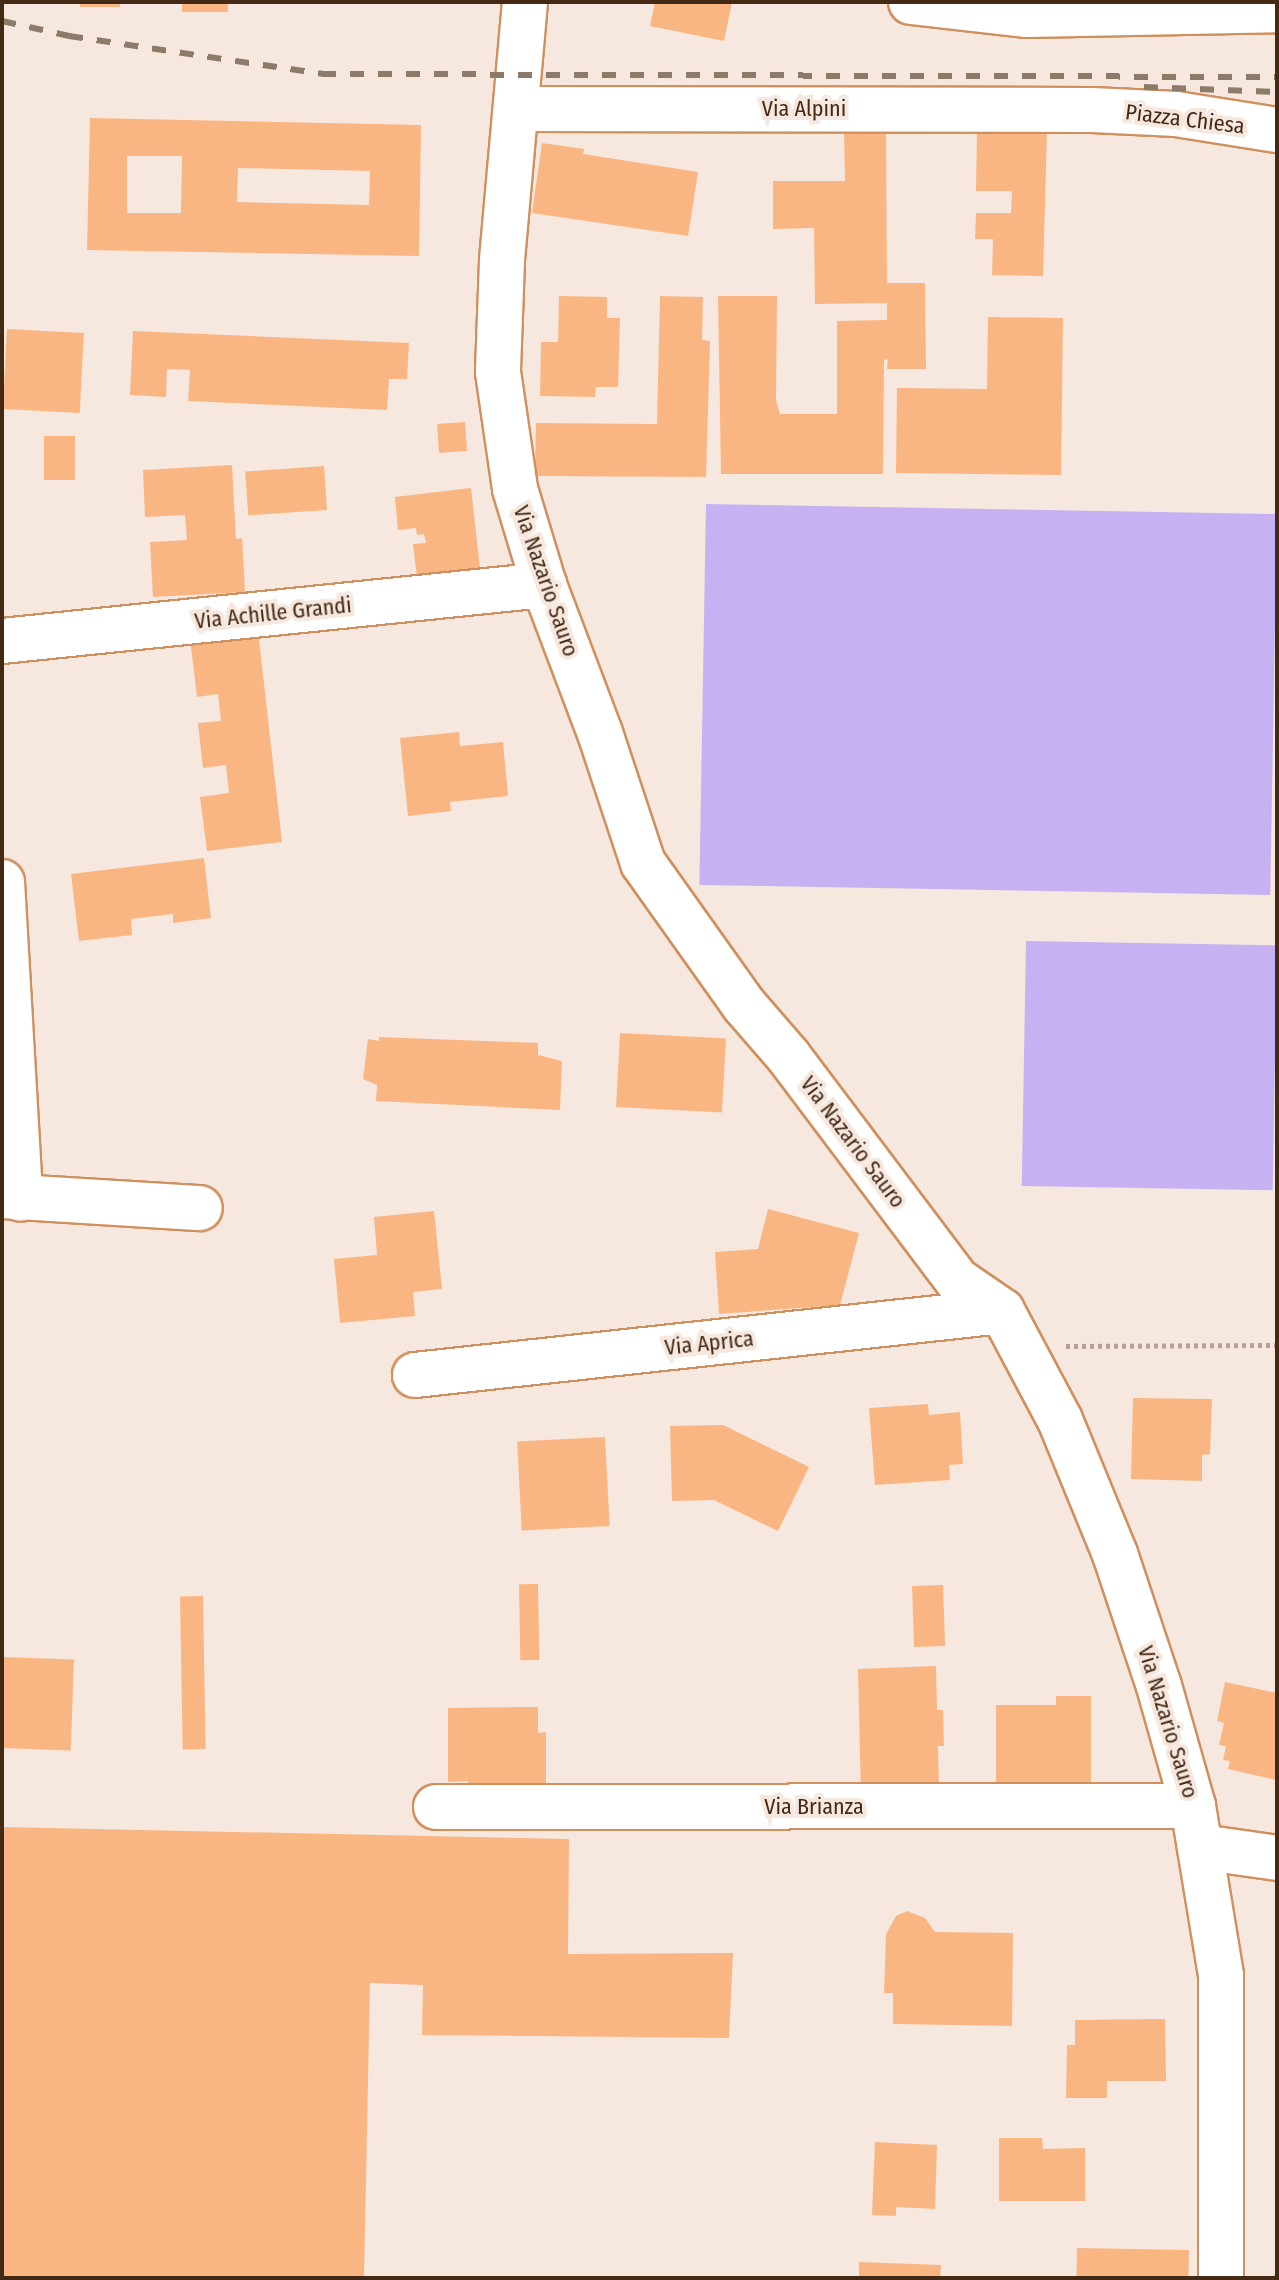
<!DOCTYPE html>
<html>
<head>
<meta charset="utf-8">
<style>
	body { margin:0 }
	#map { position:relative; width:1279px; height:2280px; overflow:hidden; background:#f6e8de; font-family:"Fira Sans Condensed",sans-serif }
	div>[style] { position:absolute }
	.green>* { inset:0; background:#c6b2f2; transform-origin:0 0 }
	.building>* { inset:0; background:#f9b683; transform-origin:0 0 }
	.path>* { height:5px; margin-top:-2.5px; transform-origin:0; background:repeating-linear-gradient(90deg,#b5a294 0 4px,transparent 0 8px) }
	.roads { filter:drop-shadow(2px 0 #d0905e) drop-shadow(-2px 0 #d0905e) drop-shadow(0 2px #d0905e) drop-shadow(0 -2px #d0905e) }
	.minor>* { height:44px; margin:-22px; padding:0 22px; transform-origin:22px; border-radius:22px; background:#fff }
	.rail>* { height:6px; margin-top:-3px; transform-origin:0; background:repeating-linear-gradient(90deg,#8e7a69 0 14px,transparent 0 28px) }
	span { translate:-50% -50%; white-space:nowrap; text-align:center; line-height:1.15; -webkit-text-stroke:8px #f6e8de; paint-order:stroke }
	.street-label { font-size:22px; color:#442a15 }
	.frame { position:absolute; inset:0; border:4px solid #442a15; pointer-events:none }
</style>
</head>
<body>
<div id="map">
	<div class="green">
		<i style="left:706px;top:504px;width:571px;height:381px;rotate:1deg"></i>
		<i style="left:1026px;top:941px;width:251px;height:245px;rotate:1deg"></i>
	</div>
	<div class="building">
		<i style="left:80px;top:2px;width:40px;height:5px"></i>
		<i style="left:182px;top:2px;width:46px;height:10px"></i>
		<i style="clip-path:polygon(655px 2px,732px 2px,724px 41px,650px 26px)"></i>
		<i style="clip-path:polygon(evenodd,90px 118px,421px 125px,419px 256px,87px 250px,90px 118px,127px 156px,182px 156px,181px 213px,127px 213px,127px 156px,90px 118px,238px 168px,370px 171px,369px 205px,237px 202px,238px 168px)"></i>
		<i style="clip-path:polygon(977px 129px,1047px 131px,1043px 276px,992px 275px,993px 239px,975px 239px,976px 213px,1011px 213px,1012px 191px,976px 191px)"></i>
		<i style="clip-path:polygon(844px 132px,886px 132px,887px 283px,925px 283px,926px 369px,887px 369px,888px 359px,884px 360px,883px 474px,721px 474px,718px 296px,777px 296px,776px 400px,780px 414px,837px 414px,837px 321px,887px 320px,887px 303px,815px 304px,814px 228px,773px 229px,773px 181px,845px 181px)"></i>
		<i style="clip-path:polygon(542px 143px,584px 149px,583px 154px,698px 172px,688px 236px,532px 213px)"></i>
		<i style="clip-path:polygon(559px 296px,607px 297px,607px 318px,620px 318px,618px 387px,596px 387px,595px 397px,540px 396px,541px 342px,558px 342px)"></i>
		<i style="clip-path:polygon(660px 296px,703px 297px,702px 340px,710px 341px,706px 477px,535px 476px,536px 423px,657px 424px)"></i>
		<i style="clip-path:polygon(988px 317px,1063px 318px,1061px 475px,896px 473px,897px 388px,987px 389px)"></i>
		<i style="left:7px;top:329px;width:77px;height:80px;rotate:3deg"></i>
		<i style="clip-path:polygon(133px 331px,409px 343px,407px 379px,389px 379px,387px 410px,188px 401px,190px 370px,167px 369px,166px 397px,130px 395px)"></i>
		<i style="left:465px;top:422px;width:29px;height:28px;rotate:86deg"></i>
		<i style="left:75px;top:436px;width:44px;height:31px;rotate:90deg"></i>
		<i style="clip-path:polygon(232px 465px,236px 539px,242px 538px,245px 592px,153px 597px,150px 542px,187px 540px,185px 515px,145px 517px,143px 470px)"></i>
		<i style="left:324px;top:466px;width:44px;height:79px;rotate:86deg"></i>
		<i style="clip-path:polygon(471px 488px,482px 587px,419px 594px,413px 544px,426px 543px,424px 534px,417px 535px,416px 528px,398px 530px,395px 497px)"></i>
		<i style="clip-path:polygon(258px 631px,282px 842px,207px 851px,200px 797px,229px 793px,226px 765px,203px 768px,198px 723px,221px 721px,218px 694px,197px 697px,190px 639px)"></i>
		<i style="clip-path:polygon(459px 732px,460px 746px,503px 742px,508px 796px,450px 802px,451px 811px,408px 816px,400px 738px)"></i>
		<i style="clip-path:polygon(204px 858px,211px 918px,173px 923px,173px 914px,131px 919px,132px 935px,79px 941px,71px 874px)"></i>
		<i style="left:620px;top:1033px;width:106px;height:74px;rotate:3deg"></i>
		<i style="clip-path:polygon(379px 1037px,538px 1043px,538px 1055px,562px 1061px,560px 1110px,376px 1101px,377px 1085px,363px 1079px,368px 1039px,379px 1041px)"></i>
		<i style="clip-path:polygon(768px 1209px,859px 1233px,840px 1305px,719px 1314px,715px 1252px,758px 1249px)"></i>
		<i style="clip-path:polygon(434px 1211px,442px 1289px,413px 1292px,415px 1316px,340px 1323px,334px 1259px,377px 1255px,374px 1217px)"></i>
		<i style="clip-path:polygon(1133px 1398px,1212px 1399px,1210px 1454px,1202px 1455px,1202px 1481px,1131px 1479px)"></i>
		<i style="clip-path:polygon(928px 1404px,929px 1415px,960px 1412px,963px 1464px,949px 1465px,950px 1480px,875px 1485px,869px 1408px)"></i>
		<i style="clip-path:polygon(723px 1425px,809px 1467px,778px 1531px,714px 1500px,672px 1501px,670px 1426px)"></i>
		<i style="left:605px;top:1437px;width:89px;height:88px;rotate:87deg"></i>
		<i style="left:538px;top:1584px;width:76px;height:19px;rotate:89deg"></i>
		<i style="left:943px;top:1585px;width:61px;height:31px;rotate:88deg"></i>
		<i style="left:203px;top:1596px;width:153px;height:23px;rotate:89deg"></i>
		<i style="left:2px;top:1657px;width:72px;height:91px;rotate:2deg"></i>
		<i style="clip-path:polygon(936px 1666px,937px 1710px,943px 1710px,944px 1746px,938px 1746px,939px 1793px,861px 1795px,858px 1669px)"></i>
		<i style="clip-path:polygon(1225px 1682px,1277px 1693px,1276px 1780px,1228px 1769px,1230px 1761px,1223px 1760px,1226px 1746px,1219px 1745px,1224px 1723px,1217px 1721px)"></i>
		<i style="clip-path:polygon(1056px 1696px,1091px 1696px,1091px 1786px,996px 1782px,996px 1705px,1056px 1705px)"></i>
		<i style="clip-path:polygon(538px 1707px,538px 1733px,546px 1732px,546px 1784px,468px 1786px,468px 1781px,448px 1782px,448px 1708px)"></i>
		<i style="clip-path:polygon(2px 1827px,569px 1839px,568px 1954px,733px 1953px,729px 2038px,422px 2035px,423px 1985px,370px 1983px,364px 2278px,2px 2278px)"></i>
		<i style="clip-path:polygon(907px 1911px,925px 1918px,935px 1932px,1013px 1933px,1012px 2026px,893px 2024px,893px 1993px,884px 1993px,886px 1934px,896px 1916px)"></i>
		<i style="clip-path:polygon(1165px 2019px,1166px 2081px,1107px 2081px,1107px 2098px,1066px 2098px,1067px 2045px,1075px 2045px,1075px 2020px)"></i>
		<i style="clip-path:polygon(999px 2138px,1042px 2138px,1043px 2149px,1085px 2148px,1085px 2201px,999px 2201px)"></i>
		<i style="clip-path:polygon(875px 2142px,937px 2145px,935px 2209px,896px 2207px,896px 2216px,872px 2215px)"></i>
		<i style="left:1077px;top:2248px;width:112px;height:30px;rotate:1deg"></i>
		<i style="clip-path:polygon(859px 2262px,941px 2265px,940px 2278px,859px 2278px)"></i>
	</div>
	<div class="path">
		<i style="left:1066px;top:1346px;width:211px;rotate:-0.3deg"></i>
		<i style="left:1276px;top:2278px;width:4px;rotate:-76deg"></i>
	</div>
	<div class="roads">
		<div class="minor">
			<i style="left:525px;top:2px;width:260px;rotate:95.1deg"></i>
			<i style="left:502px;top:261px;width:111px;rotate:92.1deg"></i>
			<i style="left:498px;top:372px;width:118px;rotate:81.7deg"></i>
			<i style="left:515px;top:489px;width:100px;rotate:73.2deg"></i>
			<i style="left:544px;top:585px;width:158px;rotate:69.3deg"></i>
			<i style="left:600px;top:733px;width:137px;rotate:71.7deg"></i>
			<i style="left:643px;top:863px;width:174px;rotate:54.6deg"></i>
			<i style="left:744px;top:1005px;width:69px;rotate:49.1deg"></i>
			<i style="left:789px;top:1057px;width:279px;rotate:53deg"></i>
			<i style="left:957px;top:1280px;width:55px;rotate:34.6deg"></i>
			<i style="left:1002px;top:1311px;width:123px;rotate:62deg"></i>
			<i style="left:1060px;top:1420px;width:145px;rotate:67.7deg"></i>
			<i style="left:1115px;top:1554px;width:139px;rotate:71.6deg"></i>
			<i style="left:1159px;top:1686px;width:125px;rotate:74.2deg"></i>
			<i style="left:1193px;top:1806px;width:171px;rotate:80.6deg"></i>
			<i style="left:1221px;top:1975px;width:303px;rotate:90deg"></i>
			<i style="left:911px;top:2px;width:117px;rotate:6.4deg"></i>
			<i style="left:1027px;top:15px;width:250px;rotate:-1.1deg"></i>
			<i style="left:516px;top:109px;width:576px;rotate:0.1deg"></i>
			<i style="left:1092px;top:110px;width:84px;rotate:2.7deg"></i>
			<i style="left:1176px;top:114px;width:102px;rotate:9deg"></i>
			<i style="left:2px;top:641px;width:545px;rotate:-5.9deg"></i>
			<i style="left:2px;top:882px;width:317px;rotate:86.7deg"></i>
			<i style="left:2px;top:1196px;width:198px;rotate:3.5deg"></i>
			<i style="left:415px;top:1375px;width:590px;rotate:-6.22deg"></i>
			<i style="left:436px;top:1807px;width:757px;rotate:-0.08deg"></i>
			<i style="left:1200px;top:1847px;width:78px;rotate:8.1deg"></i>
		</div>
	</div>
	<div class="rail">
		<i style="left:2px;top:21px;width:69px;rotate:12.6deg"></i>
		<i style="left:69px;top:36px;width:256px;rotate:8.5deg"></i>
		<i style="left:322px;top:74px;width:955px;rotate:0.18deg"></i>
		<i style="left:1144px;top:87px;width:133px;rotate:2.2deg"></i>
	</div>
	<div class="street-label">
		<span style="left:804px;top:109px">Via Alpini</span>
		<span style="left:1185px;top:119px;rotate:7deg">Piazza Chiesa</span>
		<span style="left:546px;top:581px;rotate:71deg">Via Nazario Sauro</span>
		<span style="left:273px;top:613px;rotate:-6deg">Via Achille Grandi</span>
		<span style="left:853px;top:1142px;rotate:53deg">Via Nazario Sauro</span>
		<span style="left:709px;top:1343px;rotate:-6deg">Via Aprica</span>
		<span style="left:1168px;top:1722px;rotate:73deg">Via Nazario Sauro</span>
		<span style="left:814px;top:1807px">Via Brianza</span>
	</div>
	<div class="frame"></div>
</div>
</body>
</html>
